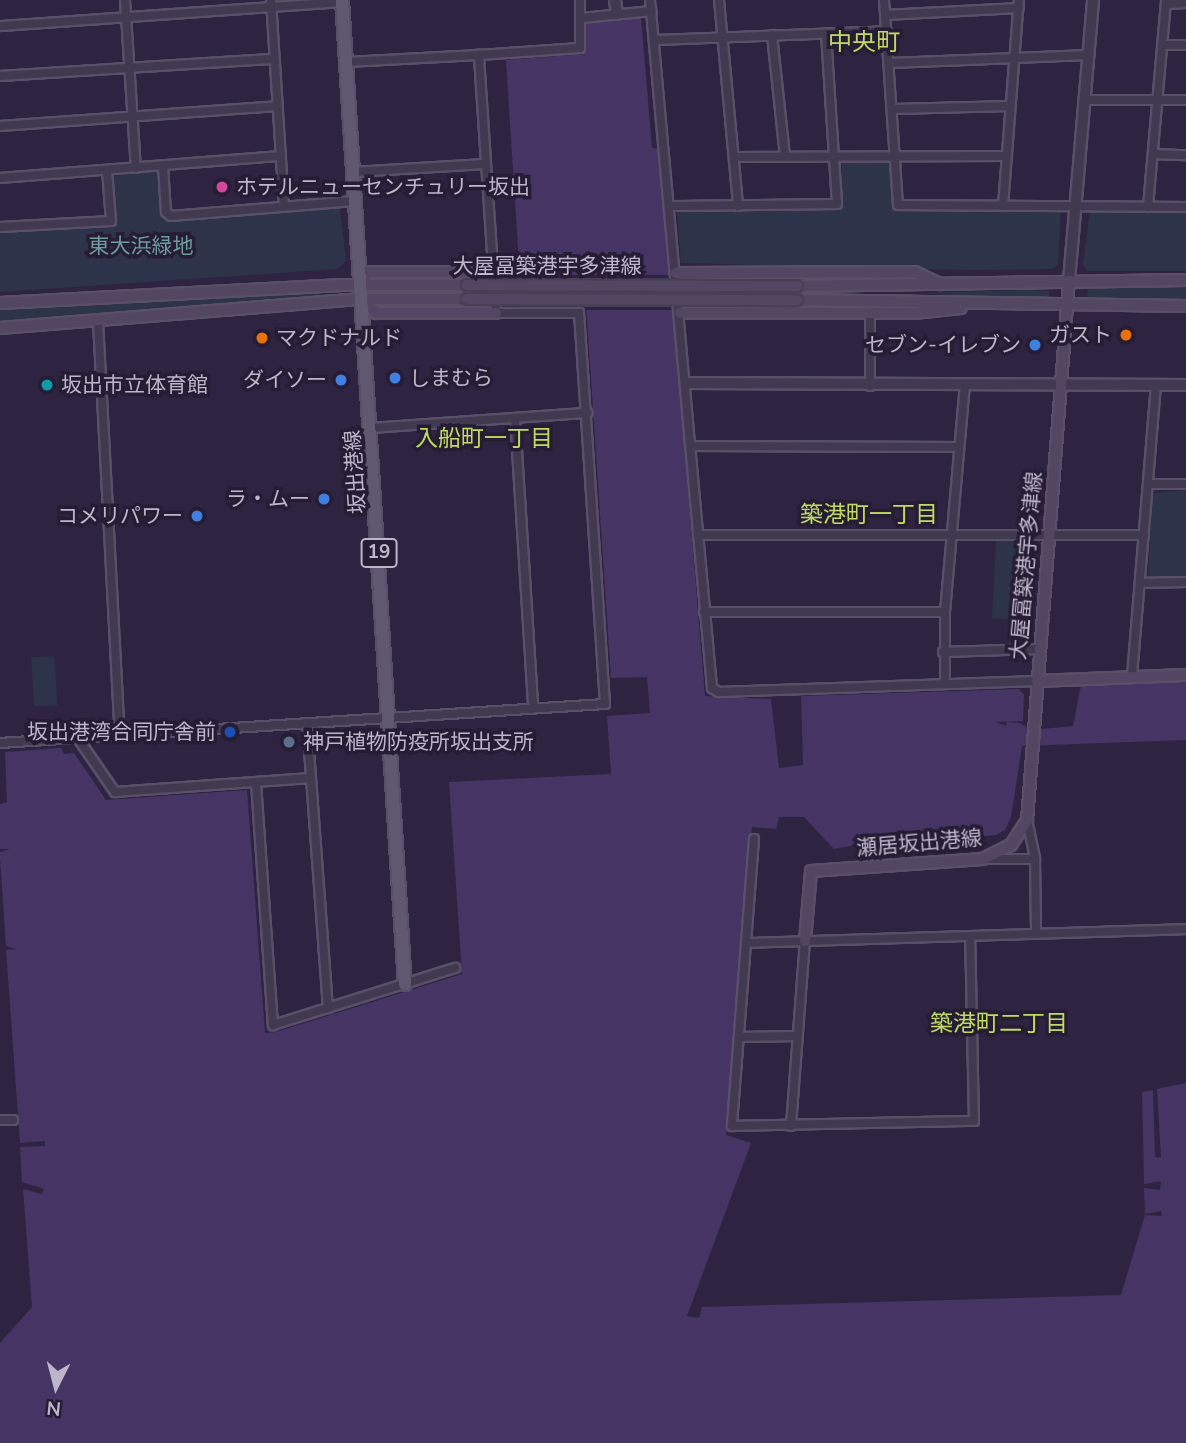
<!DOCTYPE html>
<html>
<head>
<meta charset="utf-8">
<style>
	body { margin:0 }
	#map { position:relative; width:1186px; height:1443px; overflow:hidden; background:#2e2441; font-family:"Nunito Sans","Noto Sans JP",sans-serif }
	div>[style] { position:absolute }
	.green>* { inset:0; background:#2d344a; transform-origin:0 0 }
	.water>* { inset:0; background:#463464 }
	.pier>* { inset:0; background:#2e2441 }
	.roads { filter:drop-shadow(2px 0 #595068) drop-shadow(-2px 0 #595068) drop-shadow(0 2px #595068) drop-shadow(0 -2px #595068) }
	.minor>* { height:8px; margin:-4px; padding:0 4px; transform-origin:4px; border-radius:4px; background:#413950 }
	.tertiary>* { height:10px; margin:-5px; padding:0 5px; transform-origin:5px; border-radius:5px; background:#413950 }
	.secondary>* { height:10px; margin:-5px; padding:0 5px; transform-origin:5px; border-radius:5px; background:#524663 }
	.primary>* { height:12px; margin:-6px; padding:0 6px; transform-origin:6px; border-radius:6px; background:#605770 }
	.bridges { filter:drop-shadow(2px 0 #483f56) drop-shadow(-2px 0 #483f56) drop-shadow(0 2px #483f56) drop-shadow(0 -2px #483f56) }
	.secondary-bridge>* { height:10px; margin:-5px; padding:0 5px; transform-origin:5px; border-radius:5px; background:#524663 }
	.dots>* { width:19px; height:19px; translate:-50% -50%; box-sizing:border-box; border:4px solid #261d35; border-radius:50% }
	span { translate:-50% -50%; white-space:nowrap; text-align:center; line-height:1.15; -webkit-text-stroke:7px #261d35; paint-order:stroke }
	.shield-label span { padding:2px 5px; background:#261d35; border:2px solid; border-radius:5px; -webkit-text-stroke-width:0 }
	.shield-label { font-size:19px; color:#beb5cb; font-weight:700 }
	.poi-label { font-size:21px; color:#beb5cb }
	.left { translate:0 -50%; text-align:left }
	.right { translate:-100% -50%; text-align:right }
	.park-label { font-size:21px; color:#6c9c9c }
	.street-label { font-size:21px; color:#beb5cb }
	.neighbourhood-label { font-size:23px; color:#bfd962 }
	.quarter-label { font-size:24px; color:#bfd962 }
	.north { position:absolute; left:21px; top:1352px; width:70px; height:70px; -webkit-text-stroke:5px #261d35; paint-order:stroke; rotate:186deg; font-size:19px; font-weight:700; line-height:28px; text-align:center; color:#beb5cb }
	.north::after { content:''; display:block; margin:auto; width:24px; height:32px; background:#beb5cb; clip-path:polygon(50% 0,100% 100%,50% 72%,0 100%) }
</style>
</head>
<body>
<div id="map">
	<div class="green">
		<i style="clip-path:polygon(842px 162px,892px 162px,895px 209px,1061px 210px,1058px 265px,1052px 269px,974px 270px,681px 263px,677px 210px,840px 209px)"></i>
		<i style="clip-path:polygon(158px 170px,166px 219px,340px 208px,346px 261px,337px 269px,0 292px,0 230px,114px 222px,112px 176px)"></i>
		<i style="clip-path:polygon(1090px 210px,1186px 210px,1186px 271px,1088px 271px,1083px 265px)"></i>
		<i style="clip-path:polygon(1088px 287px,1186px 287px,1186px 299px,1087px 297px)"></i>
		<i style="clip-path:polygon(1028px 290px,1049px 291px,1049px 300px,920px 293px)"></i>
		<i style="clip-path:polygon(261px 292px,341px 295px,0 321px,0 307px)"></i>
		<i style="clip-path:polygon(1186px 490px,1186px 577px,1148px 578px,1152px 493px)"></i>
		<i style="left:1033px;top:542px;width:78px;height:37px;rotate:93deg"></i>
		<i style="left:54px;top:656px;width:49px;height:23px;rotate:86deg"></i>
	</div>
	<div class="water">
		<i style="clip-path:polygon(641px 17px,652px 148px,660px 149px,705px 696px,771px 699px,779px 768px,803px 765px,801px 696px,1019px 689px,1024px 695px,1023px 721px,996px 722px,1006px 726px,1007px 722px,1020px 723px,1031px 730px,1073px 726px,1081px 685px,1186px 682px,1186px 740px,1022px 746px,1011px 817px,1005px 830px,996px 835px,871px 846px,870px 842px,834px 849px,804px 817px,779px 817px,776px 829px,752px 827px,726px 1135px,751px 1143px,687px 1316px,699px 1318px,702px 1307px,1121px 1295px,1145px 1215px,1162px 1216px,1161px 1211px,1145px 1214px,1144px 1188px,1160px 1190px,1161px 1181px,1144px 1184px,1142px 1092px,1153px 1090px,1155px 1157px,1161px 1158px,1157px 1089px,1186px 1083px,1186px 1443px,0 1443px,0 1343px,32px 1307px,23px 1189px,42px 1194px,44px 1189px,22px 1182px,20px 1147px,45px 1146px,45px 1141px,20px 1143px,6px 950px,16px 949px,6px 946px,0 858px,0 852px,10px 849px,0 849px,0 804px,7px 802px,5px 752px,61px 748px,64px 754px,74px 753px,106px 800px,247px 790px,265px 1033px,276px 1032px,462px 974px,449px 782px,611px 774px,607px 716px,650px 713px,647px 677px,611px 678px,584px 275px,566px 275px,521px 295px,506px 60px,584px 54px,584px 22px)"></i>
	</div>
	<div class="pier">
		<i style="clip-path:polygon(516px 275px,674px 275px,677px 310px,583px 310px,581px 279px,570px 278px,570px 296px,518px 296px)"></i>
	</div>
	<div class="roads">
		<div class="minor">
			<i style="left:125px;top:0;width:168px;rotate:86.3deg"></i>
			<i style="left:271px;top:0;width:205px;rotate:86.4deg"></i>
			<i style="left:650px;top:0;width:691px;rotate:84.85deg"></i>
			<i style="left:712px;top:688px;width:8px;rotate:30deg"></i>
			<i style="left:719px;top:692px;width:318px;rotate:-2deg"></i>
			<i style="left:719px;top:0;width:207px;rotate:84.7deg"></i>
			<i style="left:884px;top:0;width:205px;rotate:86.1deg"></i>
			<i style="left:898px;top:205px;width:288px;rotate:0.4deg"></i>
			<i style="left:1166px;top:4px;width:20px;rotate:-3deg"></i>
			<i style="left:885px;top:15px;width:134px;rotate:-3deg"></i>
			<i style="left:582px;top:18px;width:70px;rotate:-5.7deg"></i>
			<i style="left:0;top:26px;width:343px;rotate:-4deg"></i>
			<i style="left:772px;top:35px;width:122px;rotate:83.9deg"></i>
			<i style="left:656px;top:40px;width:231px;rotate:-2.2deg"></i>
			<i style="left:1163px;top:45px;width:23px"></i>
			<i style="left:479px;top:55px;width:101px;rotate:-4deg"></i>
			<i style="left:580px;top:48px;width:48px;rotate:-90deg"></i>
			<i style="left:890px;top:63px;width:198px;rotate:-2.3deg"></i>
			<i style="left:0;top:76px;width:275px;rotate:-3.6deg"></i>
			<i style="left:1085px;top:100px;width:101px"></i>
			<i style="left:894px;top:109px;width:116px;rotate:-1.5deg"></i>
			<i style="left:0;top:126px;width:278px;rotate:-4.1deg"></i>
			<i style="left:1153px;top:154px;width:33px;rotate:2deg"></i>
			<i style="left:734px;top:157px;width:272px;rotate:-0.2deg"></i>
			<i style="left:163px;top:166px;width:46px;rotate:86.3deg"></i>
			<i style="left:166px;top:212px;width:6px;rotate:39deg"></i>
			<i style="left:171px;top:216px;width:184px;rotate:-4.7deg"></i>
			<i style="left:353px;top:172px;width:132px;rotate:-3.5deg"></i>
			<i style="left:0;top:178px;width:282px;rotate:-4.5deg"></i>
			<i style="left:670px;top:206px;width:167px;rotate:-0.7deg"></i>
			<i style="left:837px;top:204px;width:171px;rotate:-93.7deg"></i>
			<i style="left:1003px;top:206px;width:207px;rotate:-85.6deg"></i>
			<i style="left:1148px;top:207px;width:208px;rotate:-85deg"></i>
			<i style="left:0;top:227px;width:111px;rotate:-3.1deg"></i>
			<i style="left:111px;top:221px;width:51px;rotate:-94.5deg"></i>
			<i style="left:870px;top:313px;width:73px;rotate:90deg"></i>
			<i style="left:98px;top:321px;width:414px;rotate:87deg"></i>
			<i style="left:515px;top:418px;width:291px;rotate:86.4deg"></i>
			<i style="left:371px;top:428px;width:217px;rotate:-4deg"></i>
			<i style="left:691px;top:446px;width:268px;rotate:0.2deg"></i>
			<i style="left:1148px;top:484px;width:38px"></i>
			<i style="left:698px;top:535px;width:446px"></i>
			<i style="left:1140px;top:583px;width:46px;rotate:-1.2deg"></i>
			<i style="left:704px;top:612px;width:241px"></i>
			<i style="left:943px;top:652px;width:95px;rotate:-1.8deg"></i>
			<i style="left:1132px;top:676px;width:292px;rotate:-85.3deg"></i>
			<i style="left:945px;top:683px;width:71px;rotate:-90deg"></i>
			<i style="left:945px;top:612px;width:229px;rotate:-85deg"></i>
			<i style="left:307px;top:723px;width:286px;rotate:85.8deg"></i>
			<i style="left:77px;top:737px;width:67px;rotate:55.4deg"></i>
			<i style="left:115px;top:792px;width:196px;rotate:-4.1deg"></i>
			<i style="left:0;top:743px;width:606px;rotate:-3.69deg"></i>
			<i style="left:605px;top:704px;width:392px;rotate:-93.8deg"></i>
			<i style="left:579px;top:313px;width:83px;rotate:180deg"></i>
			<i style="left:496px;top:313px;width:259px;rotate:-93.8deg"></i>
			<i style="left:479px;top:55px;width:133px;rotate:177deg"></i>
			<i style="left:256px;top:783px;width:243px;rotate:86deg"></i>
			<i style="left:273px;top:1025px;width:191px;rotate:-17.4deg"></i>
			<i style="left:1027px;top:820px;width:40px;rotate:78deg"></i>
			<i style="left:1035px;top:859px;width:74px;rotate:89.2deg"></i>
			<i style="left:754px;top:839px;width:288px;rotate:94.4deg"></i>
			<i style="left:732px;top:1126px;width:242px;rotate:-1.2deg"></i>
			<i style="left:974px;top:1121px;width:185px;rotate:-91.2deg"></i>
			<i style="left:986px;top:859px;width:49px"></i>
			<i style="left:746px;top:943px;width:440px;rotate:-1.8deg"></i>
			<i style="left:739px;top:1037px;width:58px;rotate:-1deg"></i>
			<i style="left:0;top:1120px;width:13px"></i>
			<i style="left:791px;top:1126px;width:186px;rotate:-85.7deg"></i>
		</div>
		<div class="tertiary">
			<i style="left:615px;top:0;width:14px;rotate:82deg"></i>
			<i style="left:1069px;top:281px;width:282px;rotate:-85.1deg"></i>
			<i style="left:686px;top:383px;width:500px;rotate:0.23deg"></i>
		</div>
		<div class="secondary">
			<i style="left:676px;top:273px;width:239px;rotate:-0.2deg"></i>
			<i style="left:915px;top:272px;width:28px;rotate:26deg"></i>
			<i style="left:361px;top:285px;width:13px;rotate:-63deg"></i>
			<i style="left:367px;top:273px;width:5px;rotate:-11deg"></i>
			<i style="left:372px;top:272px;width:121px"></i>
			<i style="left:797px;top:286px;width:389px;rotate:-0.9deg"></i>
			<i style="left:362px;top:299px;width:20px;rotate:45deg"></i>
			<i style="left:376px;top:313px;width:120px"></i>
			<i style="left:797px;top:300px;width:389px;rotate:0.9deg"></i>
			<i style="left:0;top:303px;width:343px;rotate:-3deg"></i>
			<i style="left:343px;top:285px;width:124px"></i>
			<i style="left:680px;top:313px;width:234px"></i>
			<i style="left:914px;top:313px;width:47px;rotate:-6.1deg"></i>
			<i style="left:0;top:328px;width:363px;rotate:-4.6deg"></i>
			<i style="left:362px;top:299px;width:105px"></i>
			<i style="left:1037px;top:681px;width:149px;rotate:-2.3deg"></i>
			<i style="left:805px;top:941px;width:70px;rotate:-85.1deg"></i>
			<i style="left:811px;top:871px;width:172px;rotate:-4deg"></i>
			<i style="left:983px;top:859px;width:31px;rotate:-27deg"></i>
			<i style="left:1011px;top:845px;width:30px;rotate:-57deg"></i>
			<i style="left:1027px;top:820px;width:541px;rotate:-85.54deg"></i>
		</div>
		<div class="primary">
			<i style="left:342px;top:0;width:986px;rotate:86.34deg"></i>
		</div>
	</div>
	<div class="bridges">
		<div class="secondary-bridge">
			<i style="left:467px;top:285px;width:330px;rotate:0.2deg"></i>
			<i style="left:467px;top:299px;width:330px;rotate:0.2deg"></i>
		</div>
	</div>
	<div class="dots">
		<i style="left:222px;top:187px;background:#d1479c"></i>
		<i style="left:1126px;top:335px;background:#e8710a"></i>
		<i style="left:262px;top:338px;background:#e8710a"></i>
		<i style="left:1035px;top:345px;background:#3f7fe0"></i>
		<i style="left:395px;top:378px;background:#3f7fe0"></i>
		<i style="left:341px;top:380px;background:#3f7fe0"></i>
		<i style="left:47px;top:385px;background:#0f9aa8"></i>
		<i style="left:324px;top:499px;background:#3f7fe0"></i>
		<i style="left:197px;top:516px;background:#3f7fe0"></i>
		<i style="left:230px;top:732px;background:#1a4fb4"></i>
		<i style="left:289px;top:742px;background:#5c6f8a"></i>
	</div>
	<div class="shield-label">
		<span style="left:379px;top:553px">19</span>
	</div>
	<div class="poi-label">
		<span class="left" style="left:236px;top:187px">ホテルニューセンチュリー坂出</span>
		<span class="right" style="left:1112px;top:335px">ガスト</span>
		<span class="left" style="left:276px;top:338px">マクドナルド</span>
		<span class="right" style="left:1021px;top:345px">セブン-イレブン</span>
		<span class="left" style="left:409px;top:378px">しまむら</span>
		<span class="right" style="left:327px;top:380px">ダイソー</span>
		<span class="left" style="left:61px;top:385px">坂出市立体育館</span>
		<span class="right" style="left:310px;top:499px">ラ・ムー</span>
		<span class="right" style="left:183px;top:516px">コメリパワー</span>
		<span class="right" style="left:216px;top:732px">坂出港湾合同庁舎前</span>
		<span class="left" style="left:303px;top:742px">神戸植物防疫所坂出支所</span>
	</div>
	<div class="park-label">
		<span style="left:141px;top:246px">東大浜緑地</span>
	</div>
	<div class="street-label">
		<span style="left:547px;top:266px">大屋冨築港宇多津線</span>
		<span style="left:355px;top:472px;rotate:-94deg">坂出港線</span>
		<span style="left:1026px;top:566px;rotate:-85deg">大屋冨築港宇多津線</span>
		<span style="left:919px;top:843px;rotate:-5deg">瀬居坂出港線</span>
	</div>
	<div class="neighbourhood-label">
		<span style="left:484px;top:439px">入船町一丁目</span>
		<span style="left:869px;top:515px">築港町一丁目</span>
		<span style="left:999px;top:1024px">築港町二丁目</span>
	</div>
	<div class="quarter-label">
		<span style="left:864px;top:43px">中央町</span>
	</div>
	<div class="north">N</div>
</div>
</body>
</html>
